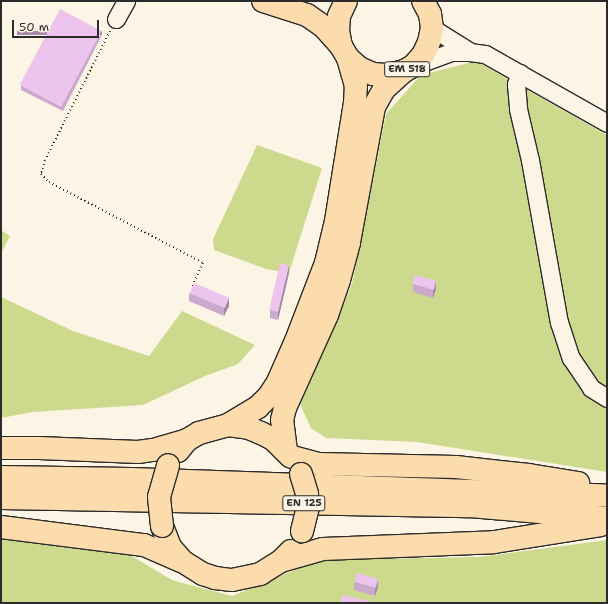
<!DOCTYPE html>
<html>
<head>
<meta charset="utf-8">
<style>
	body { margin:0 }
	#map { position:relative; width:608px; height:604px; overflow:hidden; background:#fcf5e5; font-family:"Shantell Sans",sans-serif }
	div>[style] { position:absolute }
	.green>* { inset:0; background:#cdd98c }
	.path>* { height:2px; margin-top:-1px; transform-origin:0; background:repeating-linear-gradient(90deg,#2b2b2b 0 1px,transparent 0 4px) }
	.roads { filter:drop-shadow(1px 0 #2b2b2b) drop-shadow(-1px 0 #2b2b2b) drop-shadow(0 1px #2b2b2b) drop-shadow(0 -1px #2b2b2b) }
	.minor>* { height:17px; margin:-8.5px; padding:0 8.5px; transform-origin:8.5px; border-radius:8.5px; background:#fcf5e5 }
	.major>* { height:22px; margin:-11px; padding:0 11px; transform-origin:11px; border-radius:11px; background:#fcdcac }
	.bridges { filter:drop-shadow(1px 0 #2b2b2b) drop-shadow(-1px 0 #2b2b2b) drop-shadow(0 1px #2b2b2b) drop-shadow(0 -1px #2b2b2b) }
	.major-bridge>* { height:22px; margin:-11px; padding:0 11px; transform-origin:11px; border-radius:11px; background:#fcdcac }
	.wall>* { inset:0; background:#cba9cc }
	.shaded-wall>* { inset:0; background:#a589a6; transform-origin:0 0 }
	.building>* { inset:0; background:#ecc4ed; transform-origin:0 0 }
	span { translate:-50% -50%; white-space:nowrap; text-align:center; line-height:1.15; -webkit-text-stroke:3.5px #fcf5e5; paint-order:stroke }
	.shield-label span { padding:1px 3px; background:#fcf5e5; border:1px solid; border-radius:3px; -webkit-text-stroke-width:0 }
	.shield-label { font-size:10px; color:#2b2b2b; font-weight:700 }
	.frame { position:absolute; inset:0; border:2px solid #2b2b2b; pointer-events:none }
	.scale { position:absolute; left:12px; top:20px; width:87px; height:18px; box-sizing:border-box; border:2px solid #2b2b2b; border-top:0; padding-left:5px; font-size:12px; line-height:14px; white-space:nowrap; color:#2b2b2b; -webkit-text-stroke:3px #fcf5e5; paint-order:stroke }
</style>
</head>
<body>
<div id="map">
	<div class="green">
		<i style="clip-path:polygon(476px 61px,607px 135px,607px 472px,417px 442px,326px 438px,311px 428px,300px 404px,352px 284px,386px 114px,421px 75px)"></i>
		<i style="clip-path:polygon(257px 145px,322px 168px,289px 273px,266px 269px,214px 250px,213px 239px)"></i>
		<i style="clip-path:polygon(1px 230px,10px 236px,1px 253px)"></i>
		<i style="clip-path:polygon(1px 297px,73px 331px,149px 356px,182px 311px,255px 345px,238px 364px,205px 376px,143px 405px,32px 412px,1px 418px)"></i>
		<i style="clip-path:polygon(1px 536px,130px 555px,172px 580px,232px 596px,319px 560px,479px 557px,607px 540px,607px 603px,1px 603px)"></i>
	</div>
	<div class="path">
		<i style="left:110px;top:31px;width:144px;rotate:116.7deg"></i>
		<i style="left:45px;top:160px;width:15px;rotate:106deg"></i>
		<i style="left:41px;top:174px;width:11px;rotate:45deg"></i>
		<i style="left:49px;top:182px;width:174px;rotate:27.7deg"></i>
		<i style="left:203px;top:263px;width:26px;rotate:115deg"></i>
	</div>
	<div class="roads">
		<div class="minor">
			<i style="left:116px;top:19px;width:21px;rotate:-61deg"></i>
			<i style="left:432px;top:28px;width:44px;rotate:31.9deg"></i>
			<i style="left:413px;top:66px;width:40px;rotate:-20.2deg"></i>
			<i style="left:451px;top:52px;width:18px"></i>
			<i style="left:469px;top:52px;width:16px;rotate:7deg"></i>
			<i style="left:485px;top:54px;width:140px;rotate:29.5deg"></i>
			<i style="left:520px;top:73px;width:12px;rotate:110deg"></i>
			<i style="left:516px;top:84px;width:25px;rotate:85deg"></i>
			<i style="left:518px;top:109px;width:52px;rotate:76.8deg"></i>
			<i style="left:530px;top:160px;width:165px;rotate:79.9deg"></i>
			<i style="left:559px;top:322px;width:38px;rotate:72deg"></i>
			<i style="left:571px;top:358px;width:36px;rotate:56deg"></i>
			<i style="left:591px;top:388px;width:19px;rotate:32deg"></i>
		</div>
		<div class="major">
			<i style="left:263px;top:1px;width:46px;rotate:17.7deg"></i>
			<i style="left:307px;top:15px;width:21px;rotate:35deg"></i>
			<i style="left:324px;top:27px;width:25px;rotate:48deg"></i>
			<i style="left:341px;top:46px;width:14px;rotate:60deg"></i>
			<i style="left:348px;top:58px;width:15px;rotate:42deg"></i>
			<i style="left:359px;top:68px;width:15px;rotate:23deg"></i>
			<i style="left:373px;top:74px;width:16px;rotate:4deg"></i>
			<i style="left:389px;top:75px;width:16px;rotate:-15deg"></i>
			<i style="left:404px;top:71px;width:10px;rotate:-29deg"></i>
			<i style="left:413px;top:66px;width:15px;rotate:-48deg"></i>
			<i style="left:423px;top:55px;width:14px;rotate:-65deg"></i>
			<i style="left:429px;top:42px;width:14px;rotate:-78deg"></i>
			<i style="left:432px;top:28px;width:14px;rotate:-98deg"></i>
			<i style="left:430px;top:14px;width:15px;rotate:-118deg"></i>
			<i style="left:341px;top:46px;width:15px;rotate:-101deg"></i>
			<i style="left:338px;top:31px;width:15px;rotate:-86deg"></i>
			<i style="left:339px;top:16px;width:17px;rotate:-65deg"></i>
			<i style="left:228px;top:425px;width:35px;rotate:-31deg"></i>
			<i style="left:258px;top:407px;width:16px;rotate:-45deg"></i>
			<i style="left:269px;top:396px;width:17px;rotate:-57deg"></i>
			<i style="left:278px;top:382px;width:45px;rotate:-66.3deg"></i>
			<i style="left:296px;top:341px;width:84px;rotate:-69deg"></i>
			<i style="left:326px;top:263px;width:43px;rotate:-76.6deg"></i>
			<i style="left:336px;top:221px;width:120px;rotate:-80.9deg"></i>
			<i style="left:355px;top:103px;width:17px;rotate:-87deg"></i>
			<i style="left:356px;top:86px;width:29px;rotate:-106deg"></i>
			<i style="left:1px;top:448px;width:38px"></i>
			<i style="left:39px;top:448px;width:99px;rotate:2.3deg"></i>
			<i style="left:138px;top:452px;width:15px;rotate:-8deg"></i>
			<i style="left:153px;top:450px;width:35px;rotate:-16deg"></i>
			<i style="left:178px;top:451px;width:14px;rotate:-51deg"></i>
			<i style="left:187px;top:440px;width:14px;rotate:-30deg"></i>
			<i style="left:199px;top:433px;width:30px;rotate:-15deg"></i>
			<i style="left:228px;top:425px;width:21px;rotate:8deg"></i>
			<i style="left:249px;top:428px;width:13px;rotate:23deg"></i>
			<i style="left:261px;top:433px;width:13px;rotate:27deg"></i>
			<i style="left:273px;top:439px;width:24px;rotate:45deg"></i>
			<i style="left:286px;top:451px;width:31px;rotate:-97deg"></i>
			<i style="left:282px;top:420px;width:12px;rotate:-76deg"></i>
			<i style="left:285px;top:408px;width:102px;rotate:-65.7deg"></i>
			<i style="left:327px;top:315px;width:37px;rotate:-71deg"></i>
			<i style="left:339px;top:280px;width:39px;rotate:-75deg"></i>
			<i style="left:349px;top:242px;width:137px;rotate:-79.5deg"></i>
			<i style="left:374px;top:107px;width:21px;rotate:-61deg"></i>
			<i style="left:384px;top:89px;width:27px;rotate:-42deg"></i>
			<i style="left:292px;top:457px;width:28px;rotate:15deg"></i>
			<i style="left:319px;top:464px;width:137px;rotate:1.3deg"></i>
			<i style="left:456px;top:467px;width:73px;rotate:6.3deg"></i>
			<i style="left:529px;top:475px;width:50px;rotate:9.3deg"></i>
			<i style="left:1px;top:477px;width:130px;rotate:0.9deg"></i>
			<i style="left:131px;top:479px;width:476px;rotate:2deg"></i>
			<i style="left:1px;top:498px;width:469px;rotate:1deg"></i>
			<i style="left:470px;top:506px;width:138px;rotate:5deg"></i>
			<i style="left:162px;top:526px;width:22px;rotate:69deg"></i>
			<i style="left:170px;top:547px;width:18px;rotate:49deg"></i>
			<i style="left:182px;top:561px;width:25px;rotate:32deg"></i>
			<i style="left:203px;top:574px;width:13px;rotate:18deg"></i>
			<i style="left:215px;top:578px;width:17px;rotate:7deg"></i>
			<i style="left:232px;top:580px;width:29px;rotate:-12deg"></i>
			<i style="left:260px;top:574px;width:25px;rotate:-32deg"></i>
			<i style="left:281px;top:561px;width:14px;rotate:-45deg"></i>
			<i style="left:1px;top:527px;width:144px;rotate:7.2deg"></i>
			<i style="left:144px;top:545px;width:40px;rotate:23.4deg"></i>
			<i style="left:281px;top:561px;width:44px;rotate:-15.9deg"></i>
			<i style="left:323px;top:549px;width:171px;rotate:-2.3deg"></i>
			<i style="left:494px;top:542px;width:108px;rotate:-9deg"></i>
		</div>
	</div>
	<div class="bridges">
		<div class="major-bridge">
			<i style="left:301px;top:474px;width:21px;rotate:73deg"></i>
			<i style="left:307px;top:494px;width:13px;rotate:86deg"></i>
			<i style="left:308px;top:507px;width:25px;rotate:104deg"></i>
			<i style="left:162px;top:526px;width:29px;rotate:-96deg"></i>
			<i style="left:159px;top:497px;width:33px;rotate:-74deg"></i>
		</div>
	</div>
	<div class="wall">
		<i style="clip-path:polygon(102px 35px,63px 111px,21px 90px,21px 86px)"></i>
		<i style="clip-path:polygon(289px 273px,278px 320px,270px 318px,270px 310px)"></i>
		<i style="clip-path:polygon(413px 284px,436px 289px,433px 298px,413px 292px)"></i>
		<i style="clip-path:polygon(189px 293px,229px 306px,224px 316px,189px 301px)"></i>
		<i style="clip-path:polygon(354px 582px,378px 587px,375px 596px,354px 590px)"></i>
	</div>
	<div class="shaded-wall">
		<i style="left:102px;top:31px;width:4px;height:85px;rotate:90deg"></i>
		<i style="clip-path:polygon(289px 265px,289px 273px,278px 320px,278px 312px)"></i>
		<i style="clip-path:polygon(436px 281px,436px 289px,433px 298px,433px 290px)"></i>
		<i style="clip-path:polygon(229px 298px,229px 306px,224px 316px,224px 308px)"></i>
		<i style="clip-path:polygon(378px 579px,378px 587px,375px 596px,375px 588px)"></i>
	</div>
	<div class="building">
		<i style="left:60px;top:9px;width:47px;height:86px;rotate:28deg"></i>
		<i style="left:280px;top:263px;width:9px;height:48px;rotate:13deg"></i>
		<i style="left:415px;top:275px;width:22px;height:9px;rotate:16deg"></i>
		<i style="left:194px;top:283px;width:38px;height:11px;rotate:23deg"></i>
		<i style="left:357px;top:573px;width:22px;height:9px;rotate:16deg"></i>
		<i style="clip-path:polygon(342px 595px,373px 602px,373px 603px,340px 603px)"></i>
	</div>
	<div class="shield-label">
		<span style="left:407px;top:69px">EM 518</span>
		<span style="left:304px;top:503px">EN 125</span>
	</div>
	<div class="frame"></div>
	<div class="scale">50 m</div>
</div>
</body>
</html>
